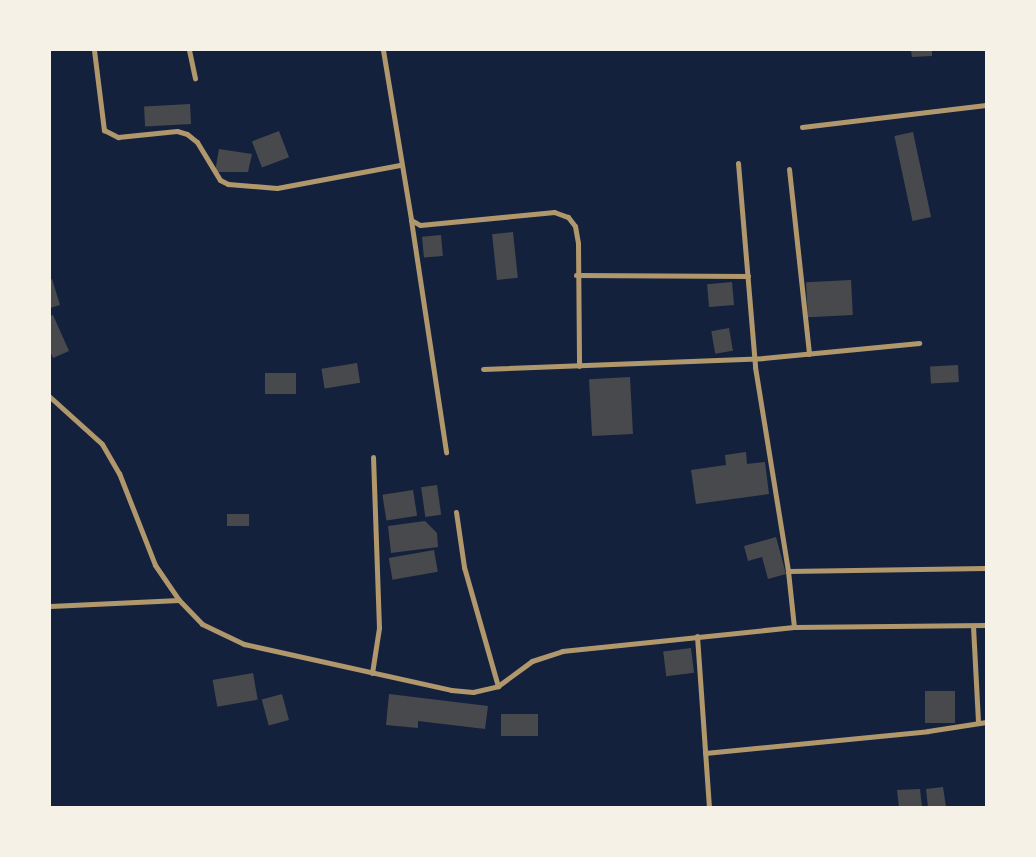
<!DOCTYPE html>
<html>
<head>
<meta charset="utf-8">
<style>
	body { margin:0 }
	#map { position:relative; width:1036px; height:857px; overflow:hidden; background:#14213d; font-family:Cabin,sans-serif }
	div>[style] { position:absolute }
	.building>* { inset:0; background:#48494c; transform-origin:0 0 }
	.minor>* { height:5px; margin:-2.5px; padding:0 2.5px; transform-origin:2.5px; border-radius:2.5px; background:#b1986c }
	span { translate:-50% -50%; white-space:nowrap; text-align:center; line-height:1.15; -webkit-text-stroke:4.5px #f6f1e7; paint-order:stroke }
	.frame { position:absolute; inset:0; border:51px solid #f6f1e7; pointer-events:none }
</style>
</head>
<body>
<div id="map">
	<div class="building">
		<i style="clip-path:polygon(911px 50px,932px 50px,932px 56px,912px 57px)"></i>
		<i style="left:190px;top:104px;width:20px;height:46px;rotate:87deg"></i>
		<i style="left:279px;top:131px;width:28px;height:29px;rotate:69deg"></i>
		<i style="left:913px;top:132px;width:87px;height:19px;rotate:78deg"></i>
		<i style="clip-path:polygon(219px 149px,252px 154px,248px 172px,215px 172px)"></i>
		<i style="left:513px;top:232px;width:46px;height:21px;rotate:84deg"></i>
		<i style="left:441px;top:235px;width:21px;height:19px;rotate:85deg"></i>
		<i style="clip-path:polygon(52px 279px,60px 305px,50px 308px,50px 280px)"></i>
		<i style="left:851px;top:280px;width:35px;height:45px;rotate:87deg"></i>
		<i style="left:732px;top:282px;width:23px;height:25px;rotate:85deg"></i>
		<i style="clip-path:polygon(53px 315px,69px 351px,53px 358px,50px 351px,50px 316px)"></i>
		<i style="left:729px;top:328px;width:23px;height:18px;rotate:80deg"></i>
		<i style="left:357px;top:363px;width:20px;height:36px;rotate:81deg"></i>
		<i style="left:958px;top:365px;width:17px;height:28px;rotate:87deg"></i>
		<i style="left:265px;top:373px;width:31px;height:21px"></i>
		<i style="left:630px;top:377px;width:57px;height:41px;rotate:87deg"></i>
		<i style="clip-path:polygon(746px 452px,747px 464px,765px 462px,769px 494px,696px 504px,691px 470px,726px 465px,725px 455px)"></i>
		<i style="left:437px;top:485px;width:30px;height:16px;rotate:82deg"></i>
		<i style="left:413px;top:490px;width:26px;height:31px;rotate:81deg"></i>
		<i style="left:227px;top:514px;width:22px;height:12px"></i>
		<i style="clip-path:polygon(425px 521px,437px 533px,438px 547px,391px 553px,388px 526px)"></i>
		<i style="clip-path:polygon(776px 537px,786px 574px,768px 579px,762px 557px,748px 561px,744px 546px)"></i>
		<i style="left:434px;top:550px;width:22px;height:46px;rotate:80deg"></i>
		<i style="left:691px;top:648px;width:25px;height:28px;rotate:83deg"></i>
		<i style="left:253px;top:673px;width:27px;height:41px;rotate:80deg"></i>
		<i style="left:925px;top:691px;width:30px;height:32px"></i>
		<i style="left:282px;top:694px;width:27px;height:21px;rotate:75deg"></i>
		<i style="clip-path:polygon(389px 694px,488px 706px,485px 729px,418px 721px,418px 728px,386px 725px)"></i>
		<i style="left:501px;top:714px;width:37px;height:22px"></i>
		<i style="clip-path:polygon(943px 787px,946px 807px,928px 807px,926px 789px)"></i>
		<i style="clip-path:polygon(920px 789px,922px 807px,899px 807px,897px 790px)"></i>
	</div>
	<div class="minor">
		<i style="left:94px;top:50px;width:81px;rotate:82.9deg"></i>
		<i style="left:104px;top:130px;width:16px;rotate:27deg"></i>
		<i style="left:118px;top:137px;width:59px;rotate:-5.8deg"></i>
		<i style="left:177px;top:131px;width:10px;rotate:17deg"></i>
		<i style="left:187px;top:134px;width:13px;rotate:39deg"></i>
		<i style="left:197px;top:142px;width:44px;rotate:58.8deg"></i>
		<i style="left:220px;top:180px;width:9px;rotate:27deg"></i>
		<i style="left:228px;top:184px;width:49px;rotate:4.7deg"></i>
		<i style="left:277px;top:188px;width:125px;rotate:-10.6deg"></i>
		<i style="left:189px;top:50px;width:29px;rotate:78deg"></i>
		<i style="left:383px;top:50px;width:172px;rotate:80.6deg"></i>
		<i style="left:411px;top:220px;width:10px;rotate:29deg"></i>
		<i style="left:420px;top:225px;width:135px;rotate:-5.5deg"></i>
		<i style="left:554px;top:212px;width:15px;rotate:20deg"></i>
		<i style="left:568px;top:217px;width:11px;rotate:52deg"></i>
		<i style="left:575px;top:226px;width:17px;rotate:80deg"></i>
		<i style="left:578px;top:243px;width:123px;rotate:89.5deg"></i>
		<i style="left:802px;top:127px;width:185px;rotate:-6.8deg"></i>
		<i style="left:738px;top:163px;width:205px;rotate:85.2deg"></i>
		<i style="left:755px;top:367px;width:207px;rotate:80.8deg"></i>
		<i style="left:788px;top:571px;width:56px;rotate:83.9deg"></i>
		<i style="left:789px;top:169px;width:186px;rotate:83.8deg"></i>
		<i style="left:411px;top:220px;width:235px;rotate:81.4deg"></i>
		<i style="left:576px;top:275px;width:172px;rotate:0.3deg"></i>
		<i style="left:483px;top:369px;width:280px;rotate:-2.2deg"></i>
		<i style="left:763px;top:358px;width:157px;rotate:-5.5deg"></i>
		<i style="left:50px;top:397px;width:70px;rotate:42.1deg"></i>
		<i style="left:102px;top:444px;width:34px;rotate:60deg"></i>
		<i style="left:119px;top:473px;width:99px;rotate:68.6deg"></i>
		<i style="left:155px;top:565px;width:42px;rotate:55.6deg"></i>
		<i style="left:179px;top:600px;width:129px;rotate:177.3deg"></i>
		<i style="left:456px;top:512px;width:56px;rotate:81.7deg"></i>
		<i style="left:464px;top:567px;width:124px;rotate:74.1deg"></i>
		<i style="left:788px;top:571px;width:198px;rotate:-0.9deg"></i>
		<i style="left:179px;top:600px;width:33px;rotate:46deg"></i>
		<i style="left:202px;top:624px;width:47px;rotate:25.5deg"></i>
		<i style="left:244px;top:644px;width:212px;rotate:12.5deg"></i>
		<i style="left:451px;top:690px;width:22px;rotate:5deg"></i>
		<i style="left:473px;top:692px;width:26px;rotate:-13deg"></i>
		<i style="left:498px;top:686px;width:42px;rotate:-36.3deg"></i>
		<i style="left:532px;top:661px;width:32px;rotate:-18deg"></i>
		<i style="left:562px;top:651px;width:233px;rotate:-5.9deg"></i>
		<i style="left:794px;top:627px;width:192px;rotate:-0.6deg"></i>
		<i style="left:973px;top:626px;width:96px;rotate:87deg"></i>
		<i style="left:697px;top:636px;width:171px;rotate:86deg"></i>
		<i style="left:372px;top:673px;width:46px;rotate:-81.2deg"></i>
		<i style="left:379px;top:628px;width:171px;rotate:-92deg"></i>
		<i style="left:705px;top:753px;width:224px;rotate:-5.6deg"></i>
		<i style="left:928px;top:731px;width:59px;rotate:-8.8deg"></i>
	</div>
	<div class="frame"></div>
</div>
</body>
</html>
